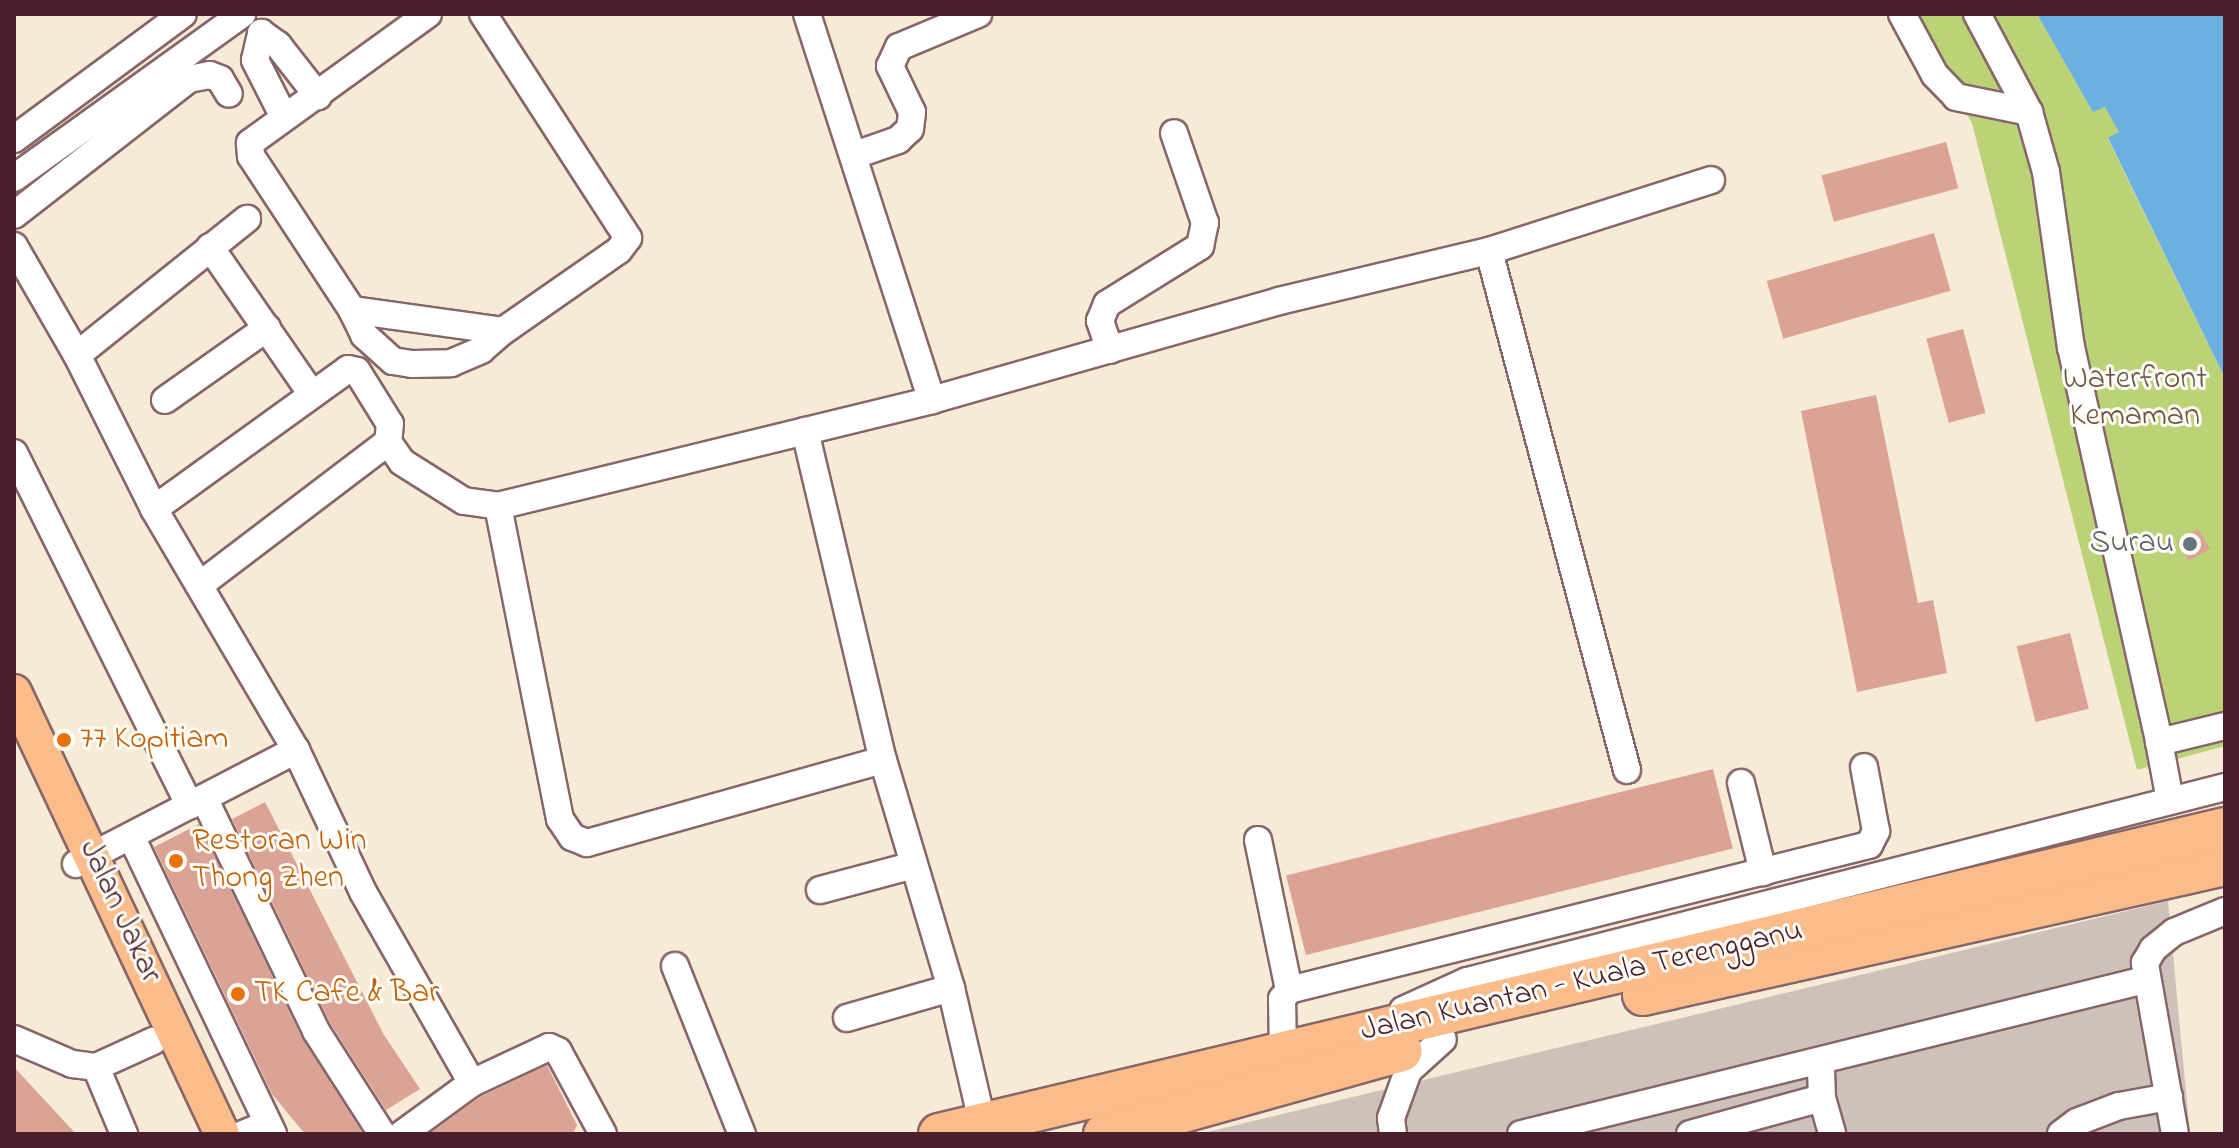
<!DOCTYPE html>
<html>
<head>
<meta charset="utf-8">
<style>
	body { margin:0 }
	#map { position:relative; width:2239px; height:1148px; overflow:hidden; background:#f7ebd8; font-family:"Indie Flower",sans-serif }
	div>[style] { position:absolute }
	.industrial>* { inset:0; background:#cec1b9 }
	.green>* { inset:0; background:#bbd276 }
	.water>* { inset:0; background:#6ab0e0 }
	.building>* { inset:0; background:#dba296; transform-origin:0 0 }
	.roads { filter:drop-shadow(2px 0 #876668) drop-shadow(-2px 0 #876668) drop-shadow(0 2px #876668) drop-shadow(0 -2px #876668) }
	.minor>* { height:26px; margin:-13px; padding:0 13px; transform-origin:13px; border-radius:13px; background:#fff }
	.major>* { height:34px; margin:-17px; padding:0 17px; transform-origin:17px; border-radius:17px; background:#f9bc8a }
	.highway>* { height:40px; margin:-20px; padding:0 20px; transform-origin:20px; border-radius:20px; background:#f9bc8a }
	.dots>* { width:22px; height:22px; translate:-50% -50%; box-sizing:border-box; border:4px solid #fdfcf7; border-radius:50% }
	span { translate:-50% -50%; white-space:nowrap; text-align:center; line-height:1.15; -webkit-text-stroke:6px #fdfcf7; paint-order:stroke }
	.park-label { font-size:32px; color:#6c5542 }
	.worship-label { font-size:32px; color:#5b616d }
	.right { translate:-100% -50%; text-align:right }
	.food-label { font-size:32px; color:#c56008 }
	.left { translate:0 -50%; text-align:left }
	.street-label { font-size:32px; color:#4a1f2b }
	.frame { position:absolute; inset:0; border:16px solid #4a1f2b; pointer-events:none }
</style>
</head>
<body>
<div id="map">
	<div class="industrial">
		<i style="clip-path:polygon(2168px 901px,2190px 1134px,1199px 1134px)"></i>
	</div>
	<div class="green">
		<i style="clip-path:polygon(1907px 14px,2037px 14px,2093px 111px,2105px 106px,2119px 132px,2108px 139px,2225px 378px,2225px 746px,2137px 770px,1972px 123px)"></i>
	</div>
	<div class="water">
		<i style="clip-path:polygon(2037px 14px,2225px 14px,2225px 378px,2108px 138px,2119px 132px,2105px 107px,2093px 112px)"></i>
	</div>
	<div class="building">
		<i style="left:1946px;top:142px;width:48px;height:129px;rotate:75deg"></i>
		<i style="left:1934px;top:233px;width:60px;height:174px;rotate:74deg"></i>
		<i style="left:1963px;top:329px;width:87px;height:38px;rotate:75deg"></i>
		<i style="clip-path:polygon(1876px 395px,1918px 603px,1933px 600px,1947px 673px,1857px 692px,1801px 411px)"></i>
		<i style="left:2198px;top:529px;width:23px;height:24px;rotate:59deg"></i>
		<i style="left:2070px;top:633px;width:78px;height:55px;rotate:76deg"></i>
		<i style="left:1713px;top:769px;width:82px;height:440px;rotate:76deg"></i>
		<i style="clip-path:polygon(265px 802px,384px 1035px,420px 1089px,386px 1110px,330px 1023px,232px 819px)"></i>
		<i style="clip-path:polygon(199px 824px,302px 1038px,363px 1134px,305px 1134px,272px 1094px,154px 847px)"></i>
		<i style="clip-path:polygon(547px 1065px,577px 1125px,573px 1134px,429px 1134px,480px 1097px)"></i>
		<i style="clip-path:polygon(14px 1067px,76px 1134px,14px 1134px)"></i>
	</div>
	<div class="roads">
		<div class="minor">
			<i style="left:428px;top:14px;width:220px;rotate:144.1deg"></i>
			<i style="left:250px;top:143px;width:13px;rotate:86deg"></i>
			<i style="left:251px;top:156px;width:184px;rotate:56.7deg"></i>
			<i style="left:352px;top:310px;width:152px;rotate:7.9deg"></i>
			<i style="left:503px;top:331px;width:141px;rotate:-34.9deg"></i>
			<i style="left:619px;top:250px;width:15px;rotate:-53deg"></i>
			<i style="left:628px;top:238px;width:267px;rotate:-122.9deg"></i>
			<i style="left:807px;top:14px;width:406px;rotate:72.1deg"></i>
			<i style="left:1902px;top:14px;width:69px;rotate:61.6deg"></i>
			<i style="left:1935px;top:75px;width:30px;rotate:46deg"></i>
			<i style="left:1956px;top:97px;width:75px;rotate:11.6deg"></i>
			<i style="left:1977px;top:14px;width:111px;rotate:62deg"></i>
			<i style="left:2029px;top:112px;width:62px;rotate:74.2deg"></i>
			<i style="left:2046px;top:172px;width:177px;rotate:81.9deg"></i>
			<i style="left:2071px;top:347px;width:405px;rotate:77.4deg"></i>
			<i style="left:284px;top:117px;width:64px;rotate:-117deg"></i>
			<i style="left:255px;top:60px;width:28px;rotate:-77deg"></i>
			<i style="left:261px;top:33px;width:21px;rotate:35deg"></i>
			<i style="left:278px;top:45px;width:65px;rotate:51.9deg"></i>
			<i style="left:14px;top:139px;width:210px;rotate:-36.5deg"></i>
			<i style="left:855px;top:155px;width:46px;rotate:-19.2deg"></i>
			<i style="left:898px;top:140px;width:16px;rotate:-43deg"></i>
			<i style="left:910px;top:129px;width:17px;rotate:-83deg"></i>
			<i style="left:912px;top:112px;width:51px;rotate:-115.6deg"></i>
			<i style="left:890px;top:66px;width:21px;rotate:-65deg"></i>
			<i style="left:899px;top:47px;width:86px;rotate:-22.7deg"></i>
			<i style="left:14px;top:178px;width:281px;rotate:-35.7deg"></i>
			<i style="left:14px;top:215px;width:222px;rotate:-37.9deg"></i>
			<i style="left:189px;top:79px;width:21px;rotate:-11deg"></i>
			<i style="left:210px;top:75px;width:11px;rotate:22deg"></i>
			<i style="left:220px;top:79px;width:17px;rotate:59deg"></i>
			<i style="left:14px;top:246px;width:126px;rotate:60deg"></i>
			<i style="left:77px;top:355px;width:172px;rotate:63.4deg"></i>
			<i style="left:154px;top:509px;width:280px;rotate:59.5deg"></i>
			<i style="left:296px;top:750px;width:157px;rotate:64.7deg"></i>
			<i style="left:363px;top:892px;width:220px;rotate:60.3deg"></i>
			<i style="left:210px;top:247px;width:178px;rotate:55.3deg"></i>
			<i style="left:1489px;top:251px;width:537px;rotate:75.11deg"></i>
			<i style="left:352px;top:310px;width:28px;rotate:64deg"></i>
			<i style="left:364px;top:335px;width:39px;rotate:42deg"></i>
			<i style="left:393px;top:361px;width:19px;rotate:9deg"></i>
			<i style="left:412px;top:364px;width:39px;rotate:-1deg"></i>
			<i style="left:451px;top:363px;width:33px;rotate:-23deg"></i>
			<i style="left:481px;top:350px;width:29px;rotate:-41deg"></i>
			<i style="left:1110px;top:350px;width:31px;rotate:-109deg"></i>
			<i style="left:1100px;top:321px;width:18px;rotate:-68deg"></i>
			<i style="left:1107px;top:304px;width:110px;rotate:-31.9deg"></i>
			<i style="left:1200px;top:246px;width:24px;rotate:-78deg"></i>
			<i style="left:1205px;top:223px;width:95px;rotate:-109deg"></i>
			<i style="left:77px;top:355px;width:218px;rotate:-38.7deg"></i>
			<i style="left:165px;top:400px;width:125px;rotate:-35.2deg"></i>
			<i style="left:805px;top:431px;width:338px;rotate:76.7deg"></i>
			<i style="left:883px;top:760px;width:238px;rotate:73.4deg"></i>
			<i style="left:951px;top:988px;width:150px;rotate:76.9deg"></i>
			<i style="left:14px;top:453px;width:394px;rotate:63.5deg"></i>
			<i style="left:498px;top:506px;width:319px;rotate:78.8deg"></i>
			<i style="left:560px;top:819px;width:22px;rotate:56deg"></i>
			<i style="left:572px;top:837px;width:16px;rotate:22deg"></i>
			<i style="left:587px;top:843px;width:307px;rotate:-15.7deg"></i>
			<i style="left:154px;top:509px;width:239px;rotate:-35.8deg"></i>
			<i style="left:348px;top:369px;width:9px;rotate:13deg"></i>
			<i style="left:357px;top:371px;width:62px;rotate:58.1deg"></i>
			<i style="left:390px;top:424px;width:18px;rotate:96deg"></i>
			<i style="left:388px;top:442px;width:24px;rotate:55deg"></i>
			<i style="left:402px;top:462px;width:73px;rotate:32.2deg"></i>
			<i style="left:464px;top:501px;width:34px;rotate:8deg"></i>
			<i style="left:498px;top:506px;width:447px;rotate:-13.7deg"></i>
			<i style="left:932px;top:400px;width:361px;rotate:-15.9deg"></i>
			<i style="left:1279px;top:301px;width:216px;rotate:-13.4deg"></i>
			<i style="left:1489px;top:251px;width:233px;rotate:-17.7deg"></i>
			<i style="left:201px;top:584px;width:235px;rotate:-37.2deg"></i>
			<i style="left:1741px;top:783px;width:92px;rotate:76.1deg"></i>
			<i style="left:204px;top:798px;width:259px;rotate:64.3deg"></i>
			<i style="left:316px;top:1031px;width:122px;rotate:57.3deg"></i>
			<i style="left:2170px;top:800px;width:59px;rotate:-100.7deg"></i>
			<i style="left:2159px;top:742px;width:68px;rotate:-13.6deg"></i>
			<i style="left:131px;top:836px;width:330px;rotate:64.5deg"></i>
			<i style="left:1258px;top:840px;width:153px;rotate:78.3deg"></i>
			<i style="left:76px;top:864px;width:248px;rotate:-27.4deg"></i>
			<i style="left:820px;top:890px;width:97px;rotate:-14.9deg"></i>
			<i style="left:675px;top:966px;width:181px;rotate:68.3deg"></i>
			<i style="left:1403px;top:1010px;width:70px;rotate:-24.4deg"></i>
			<i style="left:1467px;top:981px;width:782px;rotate:-14.36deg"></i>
			<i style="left:847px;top:1018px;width:108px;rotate:-16.1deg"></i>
			<i style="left:14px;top:1039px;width:63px;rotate:23.3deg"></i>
			<i style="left:72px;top:1064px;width:24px;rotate:7deg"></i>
			<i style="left:96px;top:1067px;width:63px;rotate:-24.5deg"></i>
			<i style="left:1283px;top:1051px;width:52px;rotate:-91.1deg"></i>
			<i style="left:1282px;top:999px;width:11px;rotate:-52deg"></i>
			<i style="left:1289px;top:990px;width:598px;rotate:-14.04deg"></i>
			<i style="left:1869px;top:845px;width:16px;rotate:-63deg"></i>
			<i style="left:1876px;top:831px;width:65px;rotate:-100.6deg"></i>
			<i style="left:96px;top:1067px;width:73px;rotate:67.3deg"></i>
			<i style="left:1822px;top:1098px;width:37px;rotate:74deg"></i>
			<i style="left:243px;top:1134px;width:27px;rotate:-22deg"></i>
			<i style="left:402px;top:1134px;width:87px;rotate:-36.1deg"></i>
			<i style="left:472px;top:1083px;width:85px;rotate:-25.1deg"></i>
			<i style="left:549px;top:1047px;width:10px;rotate:24deg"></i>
			<i style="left:558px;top:1051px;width:94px;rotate:61.5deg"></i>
			<i style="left:1393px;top:1134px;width:16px;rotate:-97deg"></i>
			<i style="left:1391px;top:1118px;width:50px;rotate:-70.1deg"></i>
			<i style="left:1408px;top:1071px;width:47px;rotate:-42.4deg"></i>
			<i style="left:1521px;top:1134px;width:643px;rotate:-13.86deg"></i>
			<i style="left:1690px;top:1134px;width:137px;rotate:-15.3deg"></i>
			<i style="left:1822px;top:1098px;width:37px;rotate:-92deg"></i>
			<i style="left:2061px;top:1134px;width:20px;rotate:-37deg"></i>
			<i style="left:2077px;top:1122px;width:45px;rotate:-20.9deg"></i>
			<i style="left:2119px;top:1106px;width:51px;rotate:-10.2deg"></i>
			<i style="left:2175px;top:1134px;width:174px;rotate:-100deg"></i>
			<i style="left:2145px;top:963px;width:16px;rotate:-60deg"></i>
			<i style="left:2153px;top:949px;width:27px;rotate:-39deg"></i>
			<i style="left:2174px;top:932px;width:55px;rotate:-22.4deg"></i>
		</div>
		<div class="major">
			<i style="left:14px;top:692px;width:488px;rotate:64.8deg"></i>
		</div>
		<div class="highway">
			<i style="left:1643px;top:995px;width:596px;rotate:-12.59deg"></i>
			<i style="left:939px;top:1134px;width:1322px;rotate:-13.38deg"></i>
			<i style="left:1104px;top:1134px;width:309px;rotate:-15.6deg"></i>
		</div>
	</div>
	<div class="dots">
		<i style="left:2190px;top:544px;background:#6b7280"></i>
		<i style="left:64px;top:740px;background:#e8710a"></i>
		<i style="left:176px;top:861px;background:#e8710a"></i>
		<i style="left:238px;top:994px;background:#e8710a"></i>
	</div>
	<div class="park-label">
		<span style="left:2135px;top:399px">Waterfront<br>Kemaman</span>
	</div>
	<div class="worship-label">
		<span class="right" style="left:2174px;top:544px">Surau</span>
	</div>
	<div class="food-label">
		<span class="left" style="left:80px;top:740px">77 Kopitiam</span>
		<span class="left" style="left:192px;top:861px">Restoran Win<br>Thong Zhen</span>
		<span class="left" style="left:254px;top:994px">TK Cafe &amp; Bar</span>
	</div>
	<div class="street-label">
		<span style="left:119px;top:912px;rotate:65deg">Jalan Jakar</span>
		<span style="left:1582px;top:982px;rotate:-13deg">Jalan Kuantan - Kuala Terengganu</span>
	</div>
	<div class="frame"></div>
</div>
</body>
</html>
